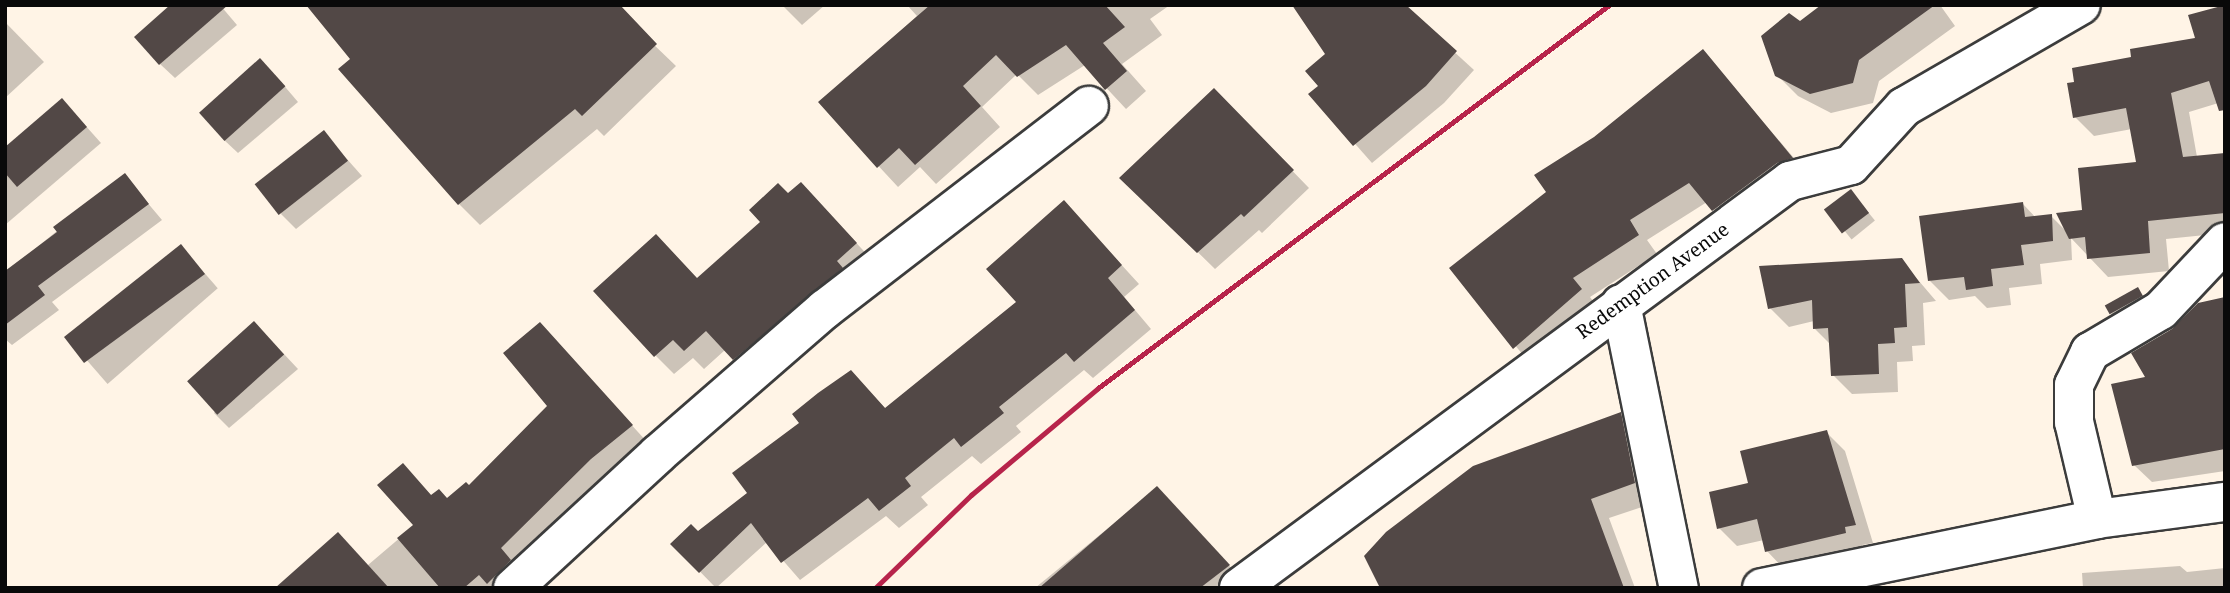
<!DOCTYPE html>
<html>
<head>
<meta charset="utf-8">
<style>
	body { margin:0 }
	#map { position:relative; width:2230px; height:593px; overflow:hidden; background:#fff4e6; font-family:"Noto Serif",serif }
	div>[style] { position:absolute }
	.shadow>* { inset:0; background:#0003; transform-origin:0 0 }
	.building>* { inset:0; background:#524846; transform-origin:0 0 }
	.roads { filter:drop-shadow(2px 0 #3c3c3c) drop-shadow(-2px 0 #3c3c3c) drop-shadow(0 2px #3c3c3c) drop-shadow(0 -2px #3c3c3c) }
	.street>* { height:38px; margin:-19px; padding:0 19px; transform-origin:19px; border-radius:19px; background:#fff }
	.rail>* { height:5px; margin:-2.5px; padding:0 2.5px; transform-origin:2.5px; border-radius:2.5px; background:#b7244b }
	span { translate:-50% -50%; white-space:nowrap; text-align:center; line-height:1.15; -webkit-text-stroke:7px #fff; paint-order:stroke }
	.street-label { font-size:19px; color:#090909 }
	.frame { position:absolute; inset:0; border:7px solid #090909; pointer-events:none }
</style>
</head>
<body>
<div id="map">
	<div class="shadow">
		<i style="clip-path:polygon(220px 5px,237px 25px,175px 78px,160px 64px)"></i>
		<i style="clip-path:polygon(782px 5px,825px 5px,802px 25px)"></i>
		<i style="clip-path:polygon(907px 5px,1170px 5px,1150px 19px,1162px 35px,1122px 64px,1146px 91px,1126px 109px,1085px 65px,1038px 95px,1017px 74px,982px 107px,1000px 127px,936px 184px,920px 167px,898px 187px,820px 103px,917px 16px)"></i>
		<i style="clip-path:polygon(1403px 5px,1474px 70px,1444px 103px,1372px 163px,1311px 94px)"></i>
		<i style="clip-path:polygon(1824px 5px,1940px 5px,1955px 26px,1879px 81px,1873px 103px,1831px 113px,1798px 96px,1777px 75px,1800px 23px)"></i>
		<i style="clip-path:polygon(2219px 5px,2225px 5px,2225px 101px,2189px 112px,2197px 157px,2225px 154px,2225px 233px,2166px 239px,2169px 271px,2108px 277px,2071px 238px,2072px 260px,2040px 264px,2042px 284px,2009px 288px,2011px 305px,1987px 308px,1975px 296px,1949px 300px,1930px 281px,2023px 204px,2036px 218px,2051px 216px,2065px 230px,2138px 164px,2132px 129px,2094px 136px,2075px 117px,2133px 58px,2198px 39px)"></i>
		<i style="clip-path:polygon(624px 16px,676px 66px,604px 136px,597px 129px,480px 225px,459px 204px)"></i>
		<i style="clip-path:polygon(5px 22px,44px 62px,5px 98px)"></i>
		<i style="clip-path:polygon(1703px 51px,1810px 177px,1732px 229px,1707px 202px,1647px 240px,1657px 254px,1590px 297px,1599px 309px,1533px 367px,1451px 268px,1548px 193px,1595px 138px)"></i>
		<i style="clip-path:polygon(275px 75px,298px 102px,238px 153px,223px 139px)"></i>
		<i style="clip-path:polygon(1214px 90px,1309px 188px,1262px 233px,1259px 230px,1215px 269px,1122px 178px)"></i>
		<i style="clip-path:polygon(76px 115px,101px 143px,5px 225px,5px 150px)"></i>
		<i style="clip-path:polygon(323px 132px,362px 176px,296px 229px,281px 214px)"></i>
		<i style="clip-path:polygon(125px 176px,162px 220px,52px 302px,59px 310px,12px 345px,5px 339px,5px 273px)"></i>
		<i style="left:1851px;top:191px;width:38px;height:30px;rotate:51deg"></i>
		<i style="clip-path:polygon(1064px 202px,1139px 284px,1124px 297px,1151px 329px,1093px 378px,1084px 370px,1016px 426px,1021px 432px,981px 464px,972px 456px,921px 497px,928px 505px,899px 528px,886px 516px,800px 580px,767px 542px,716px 588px,673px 544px,697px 533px,750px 493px,802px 424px,851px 372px,886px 409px,1018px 302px)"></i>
		<i style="clip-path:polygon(820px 204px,875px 263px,753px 378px,725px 350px,704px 369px,693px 358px,674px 374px,655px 355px,698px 279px,762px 222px)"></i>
		<i style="left:181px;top:246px;width:56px;height:146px;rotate:49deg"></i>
		<i style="clip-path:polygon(1901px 260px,1936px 301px,1923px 303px,1925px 345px,1912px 346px,1913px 361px,1897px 362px,1898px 392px,1852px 394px,1833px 375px,1831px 345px,1815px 329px,1814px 321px,1789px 327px,1770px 308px)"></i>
		<i style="clip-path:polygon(2137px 289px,2149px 303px,2119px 321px,2111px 314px)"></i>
		<i style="clip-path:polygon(2225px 299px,2225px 471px,2152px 482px,2134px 465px,2148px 378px)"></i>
		<i style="clip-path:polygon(269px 338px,298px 369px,229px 428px,214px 413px)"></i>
		<i style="clip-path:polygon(556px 342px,648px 443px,518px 588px,299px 588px,368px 565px,415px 525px,403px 465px,432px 496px,447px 500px,469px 488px,549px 406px)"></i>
		<i style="clip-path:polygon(1620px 414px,1639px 434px,1654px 503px,1609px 518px,1635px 588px,1382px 588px)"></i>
		<i style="clip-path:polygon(1826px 432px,1845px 451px,1873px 543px,1862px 545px,1864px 551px,1785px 570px,1767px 551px,1764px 540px,1737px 546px,1719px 528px,1750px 484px)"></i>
		<i style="clip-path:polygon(1157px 488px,1248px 586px,1035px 588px)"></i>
		<i style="clip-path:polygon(2180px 566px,2187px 572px,2225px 568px,2225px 588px,2083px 588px,2082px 573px)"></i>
	</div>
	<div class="building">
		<i style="clip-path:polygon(170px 5px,228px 5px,159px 65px,134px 37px)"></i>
		<i style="clip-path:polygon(306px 5px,620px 5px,657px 44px,582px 116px,575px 109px,458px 205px,338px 69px,350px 59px)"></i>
		<i style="clip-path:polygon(930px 5px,1105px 5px,1125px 27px,1103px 43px,1127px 71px,1105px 90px,1066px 45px,1017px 77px,996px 55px,963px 86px,981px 106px,915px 165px,899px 148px,877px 168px,818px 102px)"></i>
		<i style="clip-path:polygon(1292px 5px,1406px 5px,1457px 51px,1426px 86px,1353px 146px,1308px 94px,1318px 86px,1305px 71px,1325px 54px)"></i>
		<i style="clip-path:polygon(1821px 5px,1935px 5px,1859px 60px,1853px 83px,1810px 94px,1775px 76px,1761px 36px,1789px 13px,1800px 21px)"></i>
		<i style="clip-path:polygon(2225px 5px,2225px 110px,2219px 111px,2209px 81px,2171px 93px,2183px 157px,2225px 153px,2225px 213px,2148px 221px,2150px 253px,2087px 259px,2085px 237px,2069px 239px,2056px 213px,2082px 210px,2078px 168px,2136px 162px,2126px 108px,2073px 118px,2067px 83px,2074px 82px,2072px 68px,2131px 57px,2130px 49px,2195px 38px,2188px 15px)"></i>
		<i style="clip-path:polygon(1703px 49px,1793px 158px,1777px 163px,1712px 211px,1689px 183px,1630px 220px,1639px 235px,1573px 278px,1582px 289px,1513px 349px,1449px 268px,1546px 192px,1534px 175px,1594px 137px)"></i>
		<i style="left:260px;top:58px;width:38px;height:82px;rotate:48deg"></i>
		<i style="clip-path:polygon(1214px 88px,1294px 170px,1244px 217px,1241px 214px,1197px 253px,1119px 178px)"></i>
		<i style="clip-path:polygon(62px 98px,87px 127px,17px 187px,5px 173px,5px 147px)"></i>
		<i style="left:324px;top:130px;width:39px;height:88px;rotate:52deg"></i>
		<i style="clip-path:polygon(125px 173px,149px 204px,38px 286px,45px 295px,5px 325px,5px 271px,57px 232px,53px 227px)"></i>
		<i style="clip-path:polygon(801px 182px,857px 243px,837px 261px,843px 268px,733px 360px,706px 331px,684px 351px,673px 340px,654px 357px,593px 291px,656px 234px,697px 278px,760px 222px,749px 210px,778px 183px,788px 193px)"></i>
		<i style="left:1851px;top:189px;width:30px;height:34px;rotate:53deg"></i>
		<i style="clip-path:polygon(1064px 200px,1122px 265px,1108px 278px,1135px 310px,1074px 362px,1066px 353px,999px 407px,1004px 413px,961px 447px,954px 438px,905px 478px,911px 486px,879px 511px,868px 498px,781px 563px,751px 523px,699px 573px,670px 544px,691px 524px,698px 531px,747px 493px,732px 473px,799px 423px,792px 414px,818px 393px,851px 370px,885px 408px,1016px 302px,986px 269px)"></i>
		<i style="clip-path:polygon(2023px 202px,2025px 217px,2052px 214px,2053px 241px,2021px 245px,2024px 265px,1991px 269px,1993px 286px,1966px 290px,1964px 277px,1928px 281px,1919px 216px)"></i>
		<i style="clip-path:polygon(181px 244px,205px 274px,84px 363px,64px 337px)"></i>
		<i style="clip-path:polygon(1902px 258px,1920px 283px,1905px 284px,1907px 327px,1894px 328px,1895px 343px,1878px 344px,1879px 374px,1831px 376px,1828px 328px,1813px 329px,1812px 300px,1768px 309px,1759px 266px)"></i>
		<i style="left:2138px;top:287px;width:10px;height:38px;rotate:61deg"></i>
		<i style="clip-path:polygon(2225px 297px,2225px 449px,2132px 466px,2111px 384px,2145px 377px,2131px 353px,2172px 329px,2198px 303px)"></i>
		<i style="left:254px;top:321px;width:45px;height:90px;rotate:48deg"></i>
		<i style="clip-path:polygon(540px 322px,633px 425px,591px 459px,501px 548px,511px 560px,487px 584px,479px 575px,464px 588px,440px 588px,397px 538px,413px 525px,377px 485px,403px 463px,431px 495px,439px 489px,447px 498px,466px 482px,469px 485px,547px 406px,503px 353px)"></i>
		<i style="clip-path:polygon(1621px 412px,1635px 483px,1591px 499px,1624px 588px,1380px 588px,1364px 556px,1386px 532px,1473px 466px)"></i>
		<i style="clip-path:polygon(1827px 430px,1856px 525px,1845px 527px,1846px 533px,1765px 552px,1757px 519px,1717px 529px,1709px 492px,1748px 483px,1740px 451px)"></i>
		<i style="clip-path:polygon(1157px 486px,1230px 565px,1200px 588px,1039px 588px)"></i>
		<i style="clip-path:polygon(338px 532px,389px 588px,275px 588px)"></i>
	</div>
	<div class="roads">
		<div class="street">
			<i style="left:1621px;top:304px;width:290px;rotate:78.5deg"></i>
			<i style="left:2097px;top:519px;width:100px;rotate:-103.3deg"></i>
			<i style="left:2074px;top:422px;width:37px;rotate:-90deg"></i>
			<i style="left:2074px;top:385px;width:37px;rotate:-64deg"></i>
			<i style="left:2090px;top:352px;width:82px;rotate:-30.6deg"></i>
			<i style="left:2161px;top:310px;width:93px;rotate:-46.7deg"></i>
			<i style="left:513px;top:588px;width:197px;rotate:-42.7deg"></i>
			<i style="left:658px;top:454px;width:221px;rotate:-41deg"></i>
			<i style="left:825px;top:309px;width:333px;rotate:-37.6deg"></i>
			<i style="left:1239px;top:588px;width:685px;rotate:-36.45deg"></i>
			<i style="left:1790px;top:181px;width:63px;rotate:-14.7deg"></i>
			<i style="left:1851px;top:165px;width:79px;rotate:-47.6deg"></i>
			<i style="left:1904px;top:107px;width:204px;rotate:-30deg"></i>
			<i style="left:1762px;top:588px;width:342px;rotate:-11.6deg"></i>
			<i style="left:2097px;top:519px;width:129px;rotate:-7.6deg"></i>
		</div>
	</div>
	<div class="rail">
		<i style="left:875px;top:588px;width:134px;rotate:-44.1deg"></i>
		<i style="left:971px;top:495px;width:166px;rotate:-40.1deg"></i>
		<i style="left:1098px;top:388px;width:639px;rotate:-36.85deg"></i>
	</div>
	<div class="street-label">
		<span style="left:1653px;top:281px;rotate:-36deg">Redemption Avenue</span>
	</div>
	<div class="frame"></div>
</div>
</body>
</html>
